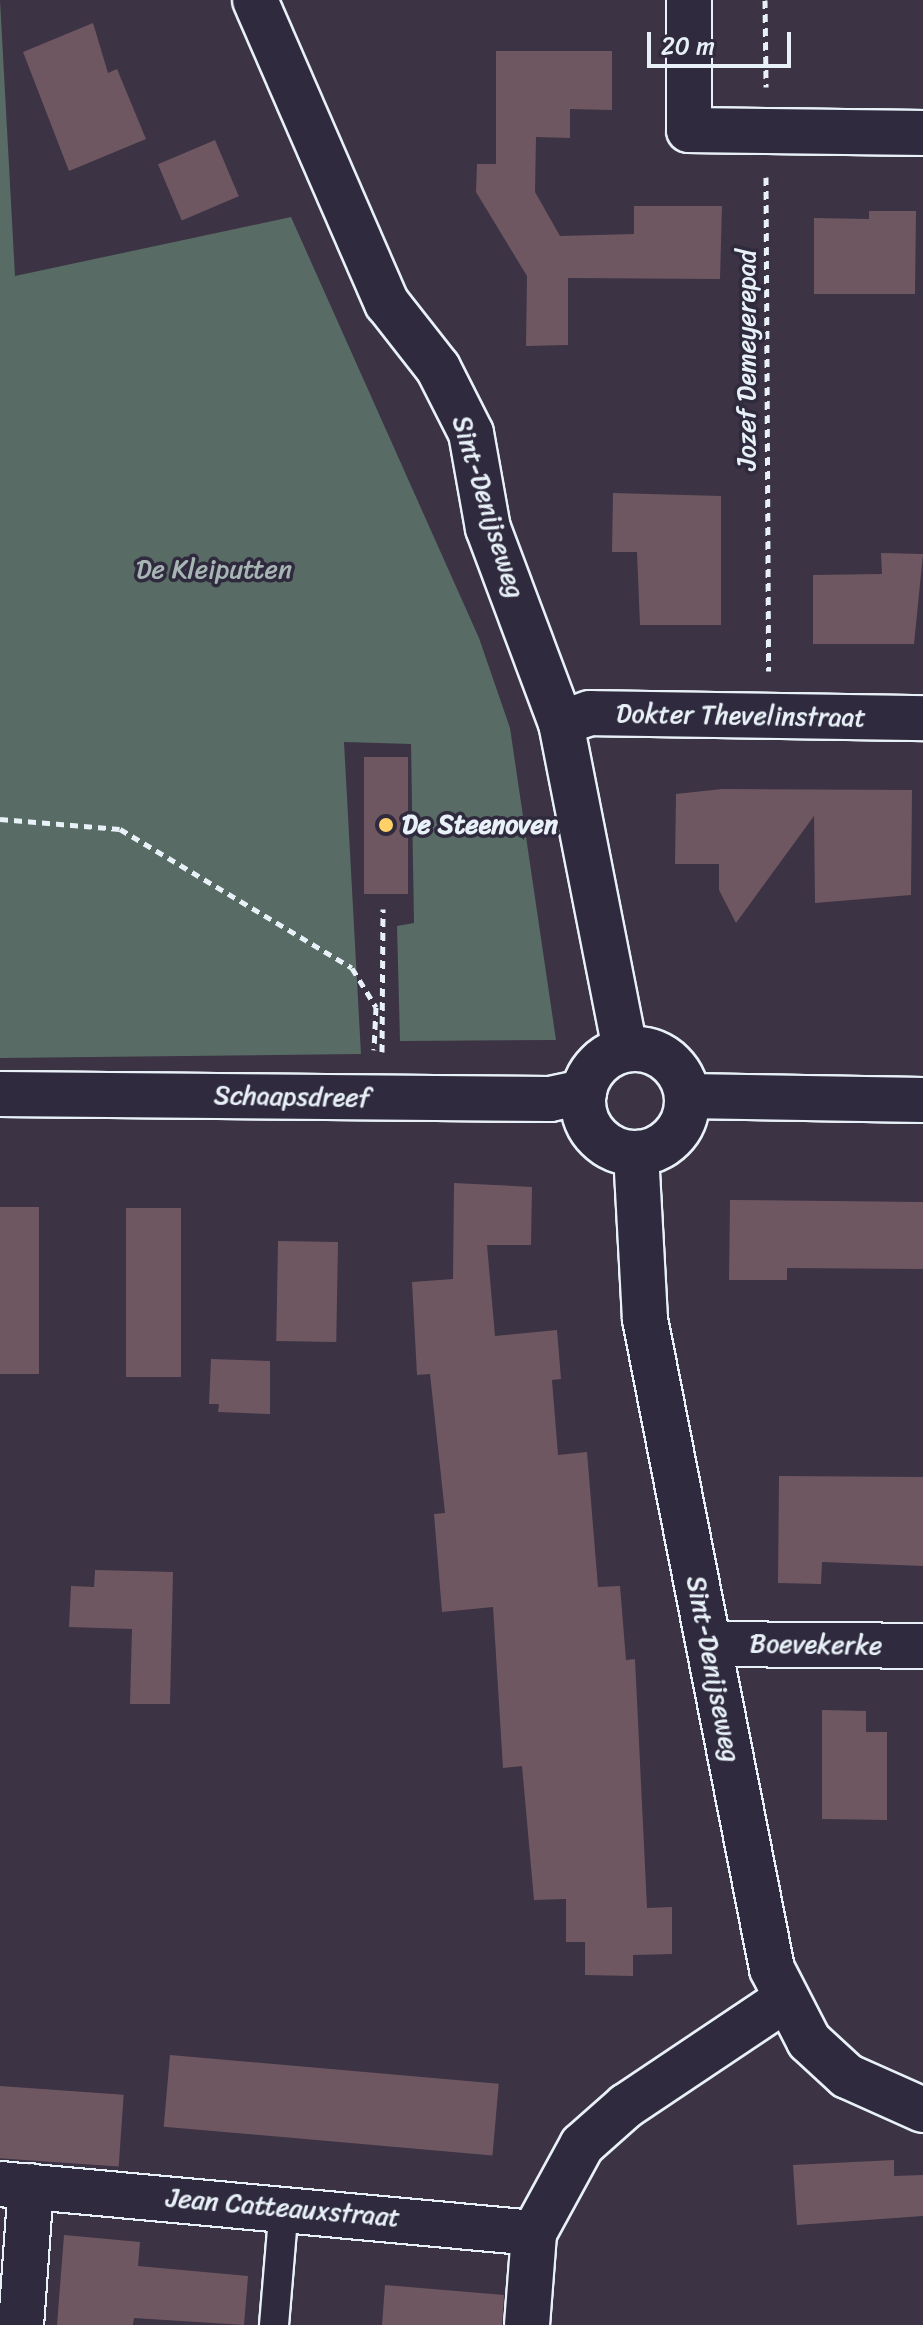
<!DOCTYPE html>
<html>
<head>
<meta charset="utf-8">
<style>
	body { margin:0 }
	#map { position:relative; width:923px; height:2325px; overflow:hidden; background:#3c3344; font-family:Sriracha,sans-serif }
	div>[style] { position:absolute }
	.green>* { inset:0; background:#586b64 }
	.building>* { inset:0; background:#6f5762; transform-origin:0 0 }
	.path>* { height:5px; margin-top:-2.5px; transform-origin:0; background:repeating-linear-gradient(90deg,#e8f1f8 0 8px,transparent 0 14px) }
	.roads { filter:drop-shadow(2px 0 #e8f1f8) drop-shadow(-2px 0 #e8f1f8) drop-shadow(0 2px #e8f1f8) drop-shadow(0 -2px #e8f1f8) }
	.lane>* { height:28px; margin:-14px; padding:0 14px; transform-origin:14px; border-radius:14px; background:#2f2a3d }
	.street>* { height:44px; margin:-22px; padding:0 22px; transform-origin:22px; border-radius:22px; background:#2f2a3d }
	.secondary>* { height:44px; margin:-22px; padding:0 22px; transform-origin:22px; border-radius:22px; background:#2f2a3d }
	.secondary>.ring { margin:-22px; padding:0; box-sizing:content-box; background:none; border:44px solid #2f2a3d; border-radius:50% }
	.dots>* { width:22px; height:22px; translate:-50% -50%; box-sizing:border-box; border:4px solid #2f2a3d; border-radius:50% }
	span { translate:-50% -50%; white-space:nowrap; text-align:center; line-height:1.15; -webkit-text-stroke:7px #2f2a3d; paint-order:stroke }
	.street-label { font-size:26px; color:#e8f1f8 }
	.park-label { font-size:26px; color:#a7b5b5 }
	.poi-label { font-size:26px; color:#e8f1f8; font-weight:700 }
	.left { translate:0 -50%; text-align:left }
	.scale { position:absolute; left:647px; top:32px; width:144px; height:36px; box-sizing:border-box; border:4px solid #e8f1f8; border-top:0; padding-left:10px; font-size:24px; line-height:28px; white-space:nowrap; color:#e8f1f8; -webkit-text-stroke:6px #2f2a3d; paint-order:stroke }
</style>
</head>
<body>
<div id="map">
	<div class="green">
		<i style="clip-path:polygon(0 0,15px 276px,291px 217px,479px 638px,510px 728px,556px 1040px,400px 1041px,397px 926px,414px 923px,411px 744px,344px 742px,361px 1054px,0 1058px)"></i>
	</div>
	<div class="building">
		<i style="clip-path:polygon(93px 23px,108px 73px,117px 69px,146px 139px,69px 171px,23px 52px)"></i>
		<i style="clip-path:polygon(496px 51px,612px 51px,612px 110px,570px 109px,570px 138px,536px 137px,535px 192px,560px 236px,634px 234px,634px 206px,722px 206px,720px 279px,568px 278px,568px 345px,526px 346px,527px 276px,476px 192px,477px 164px,496px 164px)"></i>
		<i style="left:215px;top:140px;width:61px;height:62px;rotate:67deg"></i>
		<i style="clip-path:polygon(869px 211px,916px 211px,915px 294px,814px 294px,814px 218px,869px 219px)"></i>
		<i style="clip-path:polygon(613px 493px,721px 496px,721px 625px,640px 625px,637px 552px,612px 552px)"></i>
		<i style="clip-path:polygon(881px 553px,923px 554px,914px 644px,813px 644px,813px 575px,882px 574px)"></i>
		<i style="left:364px;top:757px;width:44px;height:137px"></i>
		<i style="clip-path:polygon(722px 789px,912px 790px,911px 895px,815px 903px,814px 816px,736px 923px,719px 890px,719px 864px,675px 864px,676px 794px)"></i>
		<i style="clip-path:polygon(454px 1183px,532px 1187px,531px 1245px,487px 1245px,495px 1336px,557px 1330px,561px 1379px,552px 1380px,558px 1455px,587px 1452px,598px 1587px,620px 1586px,626px 1660px,635px 1659px,647px 1908px,672px 1907px,672px 1954px,633px 1955px,633px 1976px,585px 1975px,585px 1942px,566px 1942px,566px 1899px,534px 1900px,522px 1766px,503px 1768px,493px 1607px,442px 1612px,434px 1514px,445px 1513px,430px 1374px,417px 1375px,412px 1282px,453px 1279px)"></i>
		<i style="clip-path:polygon(730px 1200px,923px 1202px,923px 1269px,787px 1268px,787px 1280px,729px 1280px)"></i>
		<i style="left:0;top:1207px;width:39px;height:167px"></i>
		<i style="left:126px;top:1208px;width:55px;height:169px"></i>
		<i style="left:278px;top:1241px;width:60px;height:100px;rotate:1deg"></i>
		<i style="clip-path:polygon(211px 1359px,270px 1361px,270px 1414px,218px 1412px,219px 1404px,209px 1404px)"></i>
		<i style="clip-path:polygon(779px 1476px,923px 1477px,923px 1566px,822px 1562px,821px 1584px,778px 1583px)"></i>
		<i style="clip-path:polygon(95px 1570px,173px 1572px,170px 1704px,130px 1704px,132px 1629px,69px 1627px,71px 1586px,94px 1587px)"></i>
		<i style="clip-path:polygon(822px 1710px,866px 1711px,866px 1732px,887px 1732px,887px 1820px,822px 1819px)"></i>
		<i style="left:170px;top:2055px;width:330px;height:72px;rotate:5deg"></i>
		<i style="left:0;top:2086px;width:124px;height:72px;rotate:4deg"></i>
		<i style="clip-path:polygon(894px 2160px,894px 2176px,923px 2175px,923px 2216px,797px 2225px,793px 2165px)"></i>
		<i style="clip-path:polygon(64px 2235px,140px 2242px,138px 2266px,248px 2276px,244px 2325px,134px 2318px,133px 2325px,57px 2325px)"></i>
		<i style="clip-path:polygon(385px 2285px,504px 2295px,502px 2325px,382px 2325px)"></i>
	</div>
	<div class="path">
		<i style="left:765px;top:0;width:87px;rotate:89.3deg"></i>
		<i style="left:766px;top:177px;width:494px;rotate:89.7deg"></i>
		<i style="left:0;top:819px;width:120px;rotate:4.8deg"></i>
		<i style="left:120px;top:829px;width:270px;rotate:30.9deg"></i>
		<i style="left:352px;top:968px;width:46px;rotate:58.4deg"></i>
		<i style="left:376px;top:1007px;width:43px;rotate:92.7deg"></i>
		<i style="left:382px;top:1052px;width:143px;rotate:-89.6deg"></i>
	</div>
	<div class="roads">
		<div class="lane">
			<i style="left:274px;top:2325px;width:118px;rotate:-85.2deg"></i>
		</div>
		<div class="street">
			<i style="left:255px;top:0;width:331px;rotate:66.5deg"></i>
			<i style="left:387px;top:303px;width:83px;rotate:51.9deg"></i>
			<i style="left:438px;top:368px;width:73px;rotate:63.1deg"></i>
			<i style="left:471px;top:433px;width:97px;rotate:79.9deg"></i>
			<i style="left:488px;top:528px;width:208px;rotate:69.5deg"></i>
			<i style="left:561px;top:723px;width:333px;rotate:78.9deg"></i>
			<i style="left:689px;top:0;width:130px;rotate:90deg"></i>
			<i style="left:689px;top:130px;width:234px;rotate:0.7deg"></i>
			<i style="left:561px;top:723px;width:31px;rotate:-19deg"></i>
			<i style="left:590px;top:713px;width:333px;rotate:0.9deg"></i>
			<i style="left:636px;top:1153px;width:166px;rotate:86.9deg"></i>
			<i style="left:645px;top:1319px;width:662px;rotate:78.94deg"></i>
			<i style="left:772px;top:1969px;width:81px;rotate:62.8deg"></i>
			<i style="left:809px;top:2041px;width:52px;rotate:42.6deg"></i>
			<i style="left:847px;top:2076px;width:83px;rotate:24.1deg"></i>
			<i style="left:709px;top:1644px;width:214px;rotate:0.5deg"></i>
			<i style="left:0;top:2184px;width:536px;rotate:5.24deg"></i>
			<i style="left:21px;top:2325px;width:139px;rotate:-85.9deg"></i>
			<i style="left:527px;top:2325px;width:92px;rotate:-85.6deg"></i>
			<i style="left:534px;top:2233px;width:100px;rotate:-61.4deg"></i>
			<i style="left:582px;top:2145px;width:59px;rotate:-41.6deg"></i>
			<i style="left:626px;top:2106px;width:189px;rotate:-33.8deg"></i>
		</div>
		<div class="secondary">
			<i class="ring" style="left:583px;top:1049px;width:60px;height:60px"></i>
			<i style="left:0;top:1094px;width:550px;rotate:0.52deg"></i>
			<i style="left:550px;top:1099px;width:35px;rotate:-12deg"></i>
			<i style="left:687px;top:1096px;width:236px;rotate:1deg"></i>
		</div>
	</div>
	<div class="dots">
		<i style="left:386px;top:825px;background:#ffd166"></i>
	</div>
	<div class="street-label">
		<span style="left:747px;top:360px;rotate:-90deg">Jozef Demeyerepad</span>
		<span style="left:488px;top:507px;rotate:73deg">Sint-Denijseweg</span>
		<span style="left:741px;top:716px;rotate:1deg">Dokter Thevelinstraat</span>
		<span style="left:292px;top:1097px;rotate:1deg">Schaapsdreef</span>
		<span style="left:816px;top:1645px;rotate:1deg">Boevekerke</span>
		<span style="left:713px;top:1669px;rotate:79deg">Sint-Denijseweg</span>
		<span style="left:283px;top:2208px;rotate:5deg">Jean Catteauxstraat</span>
	</div>
	<div class="park-label">
		<span style="left:214px;top:570px">De Kleiputten</span>
	</div>
	<div class="poi-label">
		<span class="left" style="left:402px;top:825px">De Steenoven</span>
	</div>
	<div class="scale">20 m</div>
</div>
</body>
</html>
